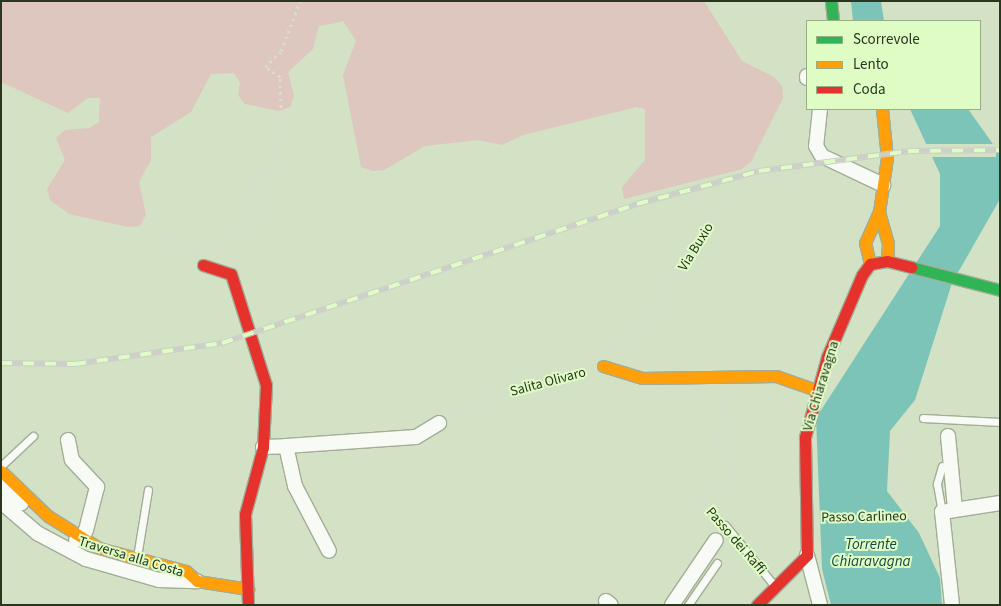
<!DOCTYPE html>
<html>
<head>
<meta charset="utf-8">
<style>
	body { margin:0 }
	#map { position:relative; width:1001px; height:606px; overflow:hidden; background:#d3e1c5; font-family:"Source Sans 3",sans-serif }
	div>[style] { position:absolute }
	.green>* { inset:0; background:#ddc7be }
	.water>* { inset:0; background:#7cc4b8 }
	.pier>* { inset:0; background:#d3e1c5; transform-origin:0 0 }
	.path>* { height:2.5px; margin-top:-1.25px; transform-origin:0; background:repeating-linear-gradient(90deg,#d8ddd3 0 2.5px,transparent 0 6.5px) }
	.roads { filter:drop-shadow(1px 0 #a2ad96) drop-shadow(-1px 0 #a2ad96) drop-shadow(0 1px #a2ad96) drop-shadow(0 -1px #a2ad96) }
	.lane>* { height:7px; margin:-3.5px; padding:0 3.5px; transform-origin:3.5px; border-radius:3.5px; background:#f8faf6 }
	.street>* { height:14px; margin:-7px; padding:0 7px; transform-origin:7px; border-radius:7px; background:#f8faf6 }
	.fast>* { height:11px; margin:-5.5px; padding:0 5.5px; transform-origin:5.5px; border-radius:5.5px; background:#30b455 }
	.slow>* { height:11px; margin:-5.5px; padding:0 5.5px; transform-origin:5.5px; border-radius:5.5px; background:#ff9f0a }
	.jam>* { height:11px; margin:-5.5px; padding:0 5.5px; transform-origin:5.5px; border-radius:5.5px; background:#e5322d }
	.rail>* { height:5.5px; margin-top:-2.75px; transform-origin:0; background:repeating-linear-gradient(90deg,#dffcc5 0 11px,#ccd0c8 0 22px); box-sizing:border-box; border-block:1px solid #ccd0c8 }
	span { translate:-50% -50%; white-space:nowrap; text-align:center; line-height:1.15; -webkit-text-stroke:4px #dffcc5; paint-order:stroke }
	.street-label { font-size:14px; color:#2b3621 }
	.water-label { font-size:15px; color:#174542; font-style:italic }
	.frame { position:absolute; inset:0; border:2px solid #2b3621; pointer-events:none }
	.legend { position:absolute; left:806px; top:20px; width:175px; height:90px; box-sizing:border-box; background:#dffcc5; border:1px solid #97ad83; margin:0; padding:6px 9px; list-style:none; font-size:15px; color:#2b3621 }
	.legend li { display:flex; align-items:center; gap:10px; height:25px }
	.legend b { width:25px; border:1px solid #97ad83 }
</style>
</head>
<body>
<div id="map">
	<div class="green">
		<i style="clip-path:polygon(1px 1px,704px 1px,742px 61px,774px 77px,782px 86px,783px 98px,751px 162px,742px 169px,624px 199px,622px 187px,645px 160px,645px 109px,637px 107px,523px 135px,502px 145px,478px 140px,425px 146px,384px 170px,373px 171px,361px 167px,343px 75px,356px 41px,343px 21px,331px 24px,319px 26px,313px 49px,288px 72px,294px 96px,290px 107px,279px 111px,245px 104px,238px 95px,240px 83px,234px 73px,211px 74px,191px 112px,151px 137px,151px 160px,139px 182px,146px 215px,140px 226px,128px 227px,69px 214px,50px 200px,47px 189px,65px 160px,56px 138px,65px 130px,89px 128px,99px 122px,100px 98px,88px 98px,68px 113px,1px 82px)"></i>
	</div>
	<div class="water">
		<i style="clip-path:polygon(851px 1px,881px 1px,884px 21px,853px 21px)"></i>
		<i style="clip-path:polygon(910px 109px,968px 109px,1000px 154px,1000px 199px,952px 283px,915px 400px,890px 431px,887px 491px,919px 533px,940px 578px,942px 605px,831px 605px,822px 569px,816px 418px,940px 226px,940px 174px)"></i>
	</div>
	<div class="pier">
		<i style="left:923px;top:144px;width:73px;height:13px"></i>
	</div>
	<div class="path">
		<i style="left:750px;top:170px;width:15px;rotate:37deg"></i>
		<i style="left:762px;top:179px;width:58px;rotate:-6.9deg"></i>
		<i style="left:160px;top:236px;width:40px;rotate:21deg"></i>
		<i style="left:211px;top:250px;width:60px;rotate:-39deg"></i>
		<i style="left:258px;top:212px;width:35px;rotate:-103deg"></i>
		<i style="left:250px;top:178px;width:22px;rotate:-21deg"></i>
		<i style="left:271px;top:170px;width:57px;rotate:-79.9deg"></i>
		<i style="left:281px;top:114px;width:37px;rotate:-92deg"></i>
		<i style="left:280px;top:77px;width:18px;rotate:-146deg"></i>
		<i style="left:265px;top:67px;width:23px;rotate:-45deg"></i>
		<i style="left:281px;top:51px;width:53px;rotate:-69.2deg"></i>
		<i style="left:615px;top:351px;width:55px;rotate:-45deg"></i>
		<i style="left:654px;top:312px;width:32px;rotate:-68deg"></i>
		<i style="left:666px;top:282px;width:17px;rotate:-28deg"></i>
		<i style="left:681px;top:274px;width:45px;rotate:-62.3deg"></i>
		<i style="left:702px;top:234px;width:97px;rotate:-53.4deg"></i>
		<i style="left:760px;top:156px;width:77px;rotate:-62.1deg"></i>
		<i style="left:450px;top:415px;width:44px;rotate:-24.2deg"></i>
		<i style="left:490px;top:397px;width:101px;rotate:-14.3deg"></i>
		<i style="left:918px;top:426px;width:26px;rotate:141deg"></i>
		<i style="left:898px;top:442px;width:38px;rotate:99deg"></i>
		<i style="left:892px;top:480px;width:17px;rotate:73deg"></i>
		<i style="left:897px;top:496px;width:21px;rotate:41deg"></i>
		<i style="left:913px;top:510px;width:35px;rotate:59deg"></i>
		<i style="left:719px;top:518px;width:27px;rotate:-135deg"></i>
		<i style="left:700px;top:499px;width:44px;rotate:-39.5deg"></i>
		<i style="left:734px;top:471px;width:36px;rotate:-128deg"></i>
		<i style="left:712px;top:443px;width:21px;rotate:-51deg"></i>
		<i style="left:725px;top:427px;width:34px;rotate:-97deg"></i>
		<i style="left:824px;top:518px;width:92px;rotate:-1.2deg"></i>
	</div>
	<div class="roads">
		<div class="lane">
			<i style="left:923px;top:418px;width:77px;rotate:3deg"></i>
			<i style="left:1px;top:466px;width:44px;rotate:-43.2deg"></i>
			<i style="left:942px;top:466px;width:19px;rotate:106deg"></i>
			<i style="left:937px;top:484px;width:28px;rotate:80deg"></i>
			<i style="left:725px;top:525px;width:77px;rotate:50.8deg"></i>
			<i style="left:137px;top:557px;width:68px;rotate:-80.7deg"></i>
			<i style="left:688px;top:605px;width:51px;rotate:-55.4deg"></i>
		</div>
		<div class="street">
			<i style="left:807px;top:76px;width:2px;rotate:90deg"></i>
			<i style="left:820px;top:109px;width:37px;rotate:96deg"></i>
			<i style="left:816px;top:146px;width:12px;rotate:59deg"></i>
			<i style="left:822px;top:156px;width:68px;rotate:25.4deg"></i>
			<i style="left:948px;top:436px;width:73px;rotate:84.5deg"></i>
			<i style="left:68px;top:440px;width:20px;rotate:79deg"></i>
			<i style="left:72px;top:460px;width:37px;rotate:47deg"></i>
			<i style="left:97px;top:487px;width:44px;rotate:104.3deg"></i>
			<i style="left:86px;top:530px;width:10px;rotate:114deg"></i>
			<i style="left:82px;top:539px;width:6px;rotate:171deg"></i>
			<i style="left:286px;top:446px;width:130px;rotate:-4deg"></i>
			<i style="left:416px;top:437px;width:27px;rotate:-31deg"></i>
			<i style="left:263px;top:447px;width:23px;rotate:-2deg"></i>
			<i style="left:286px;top:446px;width:41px;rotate:77.3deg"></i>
			<i style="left:295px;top:486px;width:73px;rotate:62.4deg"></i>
			<i style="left:1px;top:484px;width:28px;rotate:44deg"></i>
			<i style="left:1px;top:502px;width:48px;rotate:40.7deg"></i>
			<i style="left:37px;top:533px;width:55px;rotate:28deg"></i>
			<i style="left:86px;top:559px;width:76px;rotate:16deg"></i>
			<i style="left:159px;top:580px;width:38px;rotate:2deg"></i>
			<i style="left:807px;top:555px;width:52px;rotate:75.4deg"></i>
			<i style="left:606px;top:601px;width:6px;rotate:39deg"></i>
			<i style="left:672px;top:605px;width:78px;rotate:-55.9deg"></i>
			<i style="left:952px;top:605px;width:94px;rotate:-96.1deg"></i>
			<i style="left:942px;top:512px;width:59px;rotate:-8.8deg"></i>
		</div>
		<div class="fast">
			<i style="left:831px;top:1px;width:20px;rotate:84deg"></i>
			<i style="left:911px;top:267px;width:92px;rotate:14.5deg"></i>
		</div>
		<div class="slow">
			<i style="left:879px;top:212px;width:32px;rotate:74deg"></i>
			<i style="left:888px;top:243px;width:18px;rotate:93deg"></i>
			<i style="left:870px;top:264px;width:22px;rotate:-103deg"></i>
			<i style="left:865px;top:243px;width:34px;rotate:-66deg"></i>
			<i style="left:879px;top:212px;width:55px;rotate:-81.6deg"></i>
			<i style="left:887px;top:158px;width:49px;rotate:-95.8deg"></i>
			<i style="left:603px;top:366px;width:41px;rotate:17.1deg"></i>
			<i style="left:642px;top:378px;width:134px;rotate:-0.9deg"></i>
			<i style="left:776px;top:376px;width:42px;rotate:19.3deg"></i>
			<i style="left:1px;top:471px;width:65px;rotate:43.8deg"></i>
			<i style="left:48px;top:516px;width:60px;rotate:32.1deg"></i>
			<i style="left:99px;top:548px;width:90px;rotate:14.8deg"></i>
			<i style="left:186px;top:571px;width:15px;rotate:42deg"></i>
			<i style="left:197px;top:581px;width:52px;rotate:8.9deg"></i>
		</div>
		<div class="jam">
			<i style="left:203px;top:265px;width:29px;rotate:18deg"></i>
			<i style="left:231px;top:274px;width:116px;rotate:72.5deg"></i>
			<i style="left:266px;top:385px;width:62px;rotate:92.8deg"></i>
			<i style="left:263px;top:447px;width:69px;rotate:105deg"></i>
			<i style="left:245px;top:514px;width:91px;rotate:88.1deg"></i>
			<i style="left:757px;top:605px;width:71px;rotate:-45deg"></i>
			<i style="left:807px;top:555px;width:118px;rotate:-91deg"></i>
			<i style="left:805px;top:437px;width:83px;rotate:-74.6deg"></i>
			<i style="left:827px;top:357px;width:89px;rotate:-66.9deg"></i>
			<i style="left:862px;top:275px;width:14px;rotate:-54deg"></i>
			<i style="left:870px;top:264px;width:17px;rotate:-10deg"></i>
			<i style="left:887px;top:261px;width:25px;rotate:14deg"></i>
		</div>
	</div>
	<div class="rail">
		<i style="left:1px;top:363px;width:74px;rotate:0.8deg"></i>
		<i style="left:75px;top:364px;width:148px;rotate:-8.1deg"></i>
		<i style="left:222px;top:343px;width:438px;rotate:-18.5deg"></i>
		<i style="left:637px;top:204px;width:126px;rotate:-15.1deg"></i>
		<i style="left:759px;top:171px;width:150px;rotate:-7.6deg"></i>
		<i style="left:908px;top:151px;width:92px;rotate:-0.6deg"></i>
	</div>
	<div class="street-label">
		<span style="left:696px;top:247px;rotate:-58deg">Via Buxio</span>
		<span style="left:548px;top:382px;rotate:-15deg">Salita Olivaro</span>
		<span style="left:821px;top:386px;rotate:-73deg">Via Chiaravagna</span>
		<span style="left:864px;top:517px;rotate:-1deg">Passo Carlineo</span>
		<span style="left:736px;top:541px;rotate:49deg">Passo dei Raffi</span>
		<span style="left:131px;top:557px;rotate:17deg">Traversa alla Costa</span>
	</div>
	<div class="water-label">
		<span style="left:871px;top:553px">Torrente<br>Chiaravagna</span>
	</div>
	<div class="frame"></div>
	<ul class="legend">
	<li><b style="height:6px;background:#30b455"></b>Scorrevole</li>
	<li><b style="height:6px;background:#ff9f0a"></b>Lento</li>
	<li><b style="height:6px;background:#e5322d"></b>Coda</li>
	</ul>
</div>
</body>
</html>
